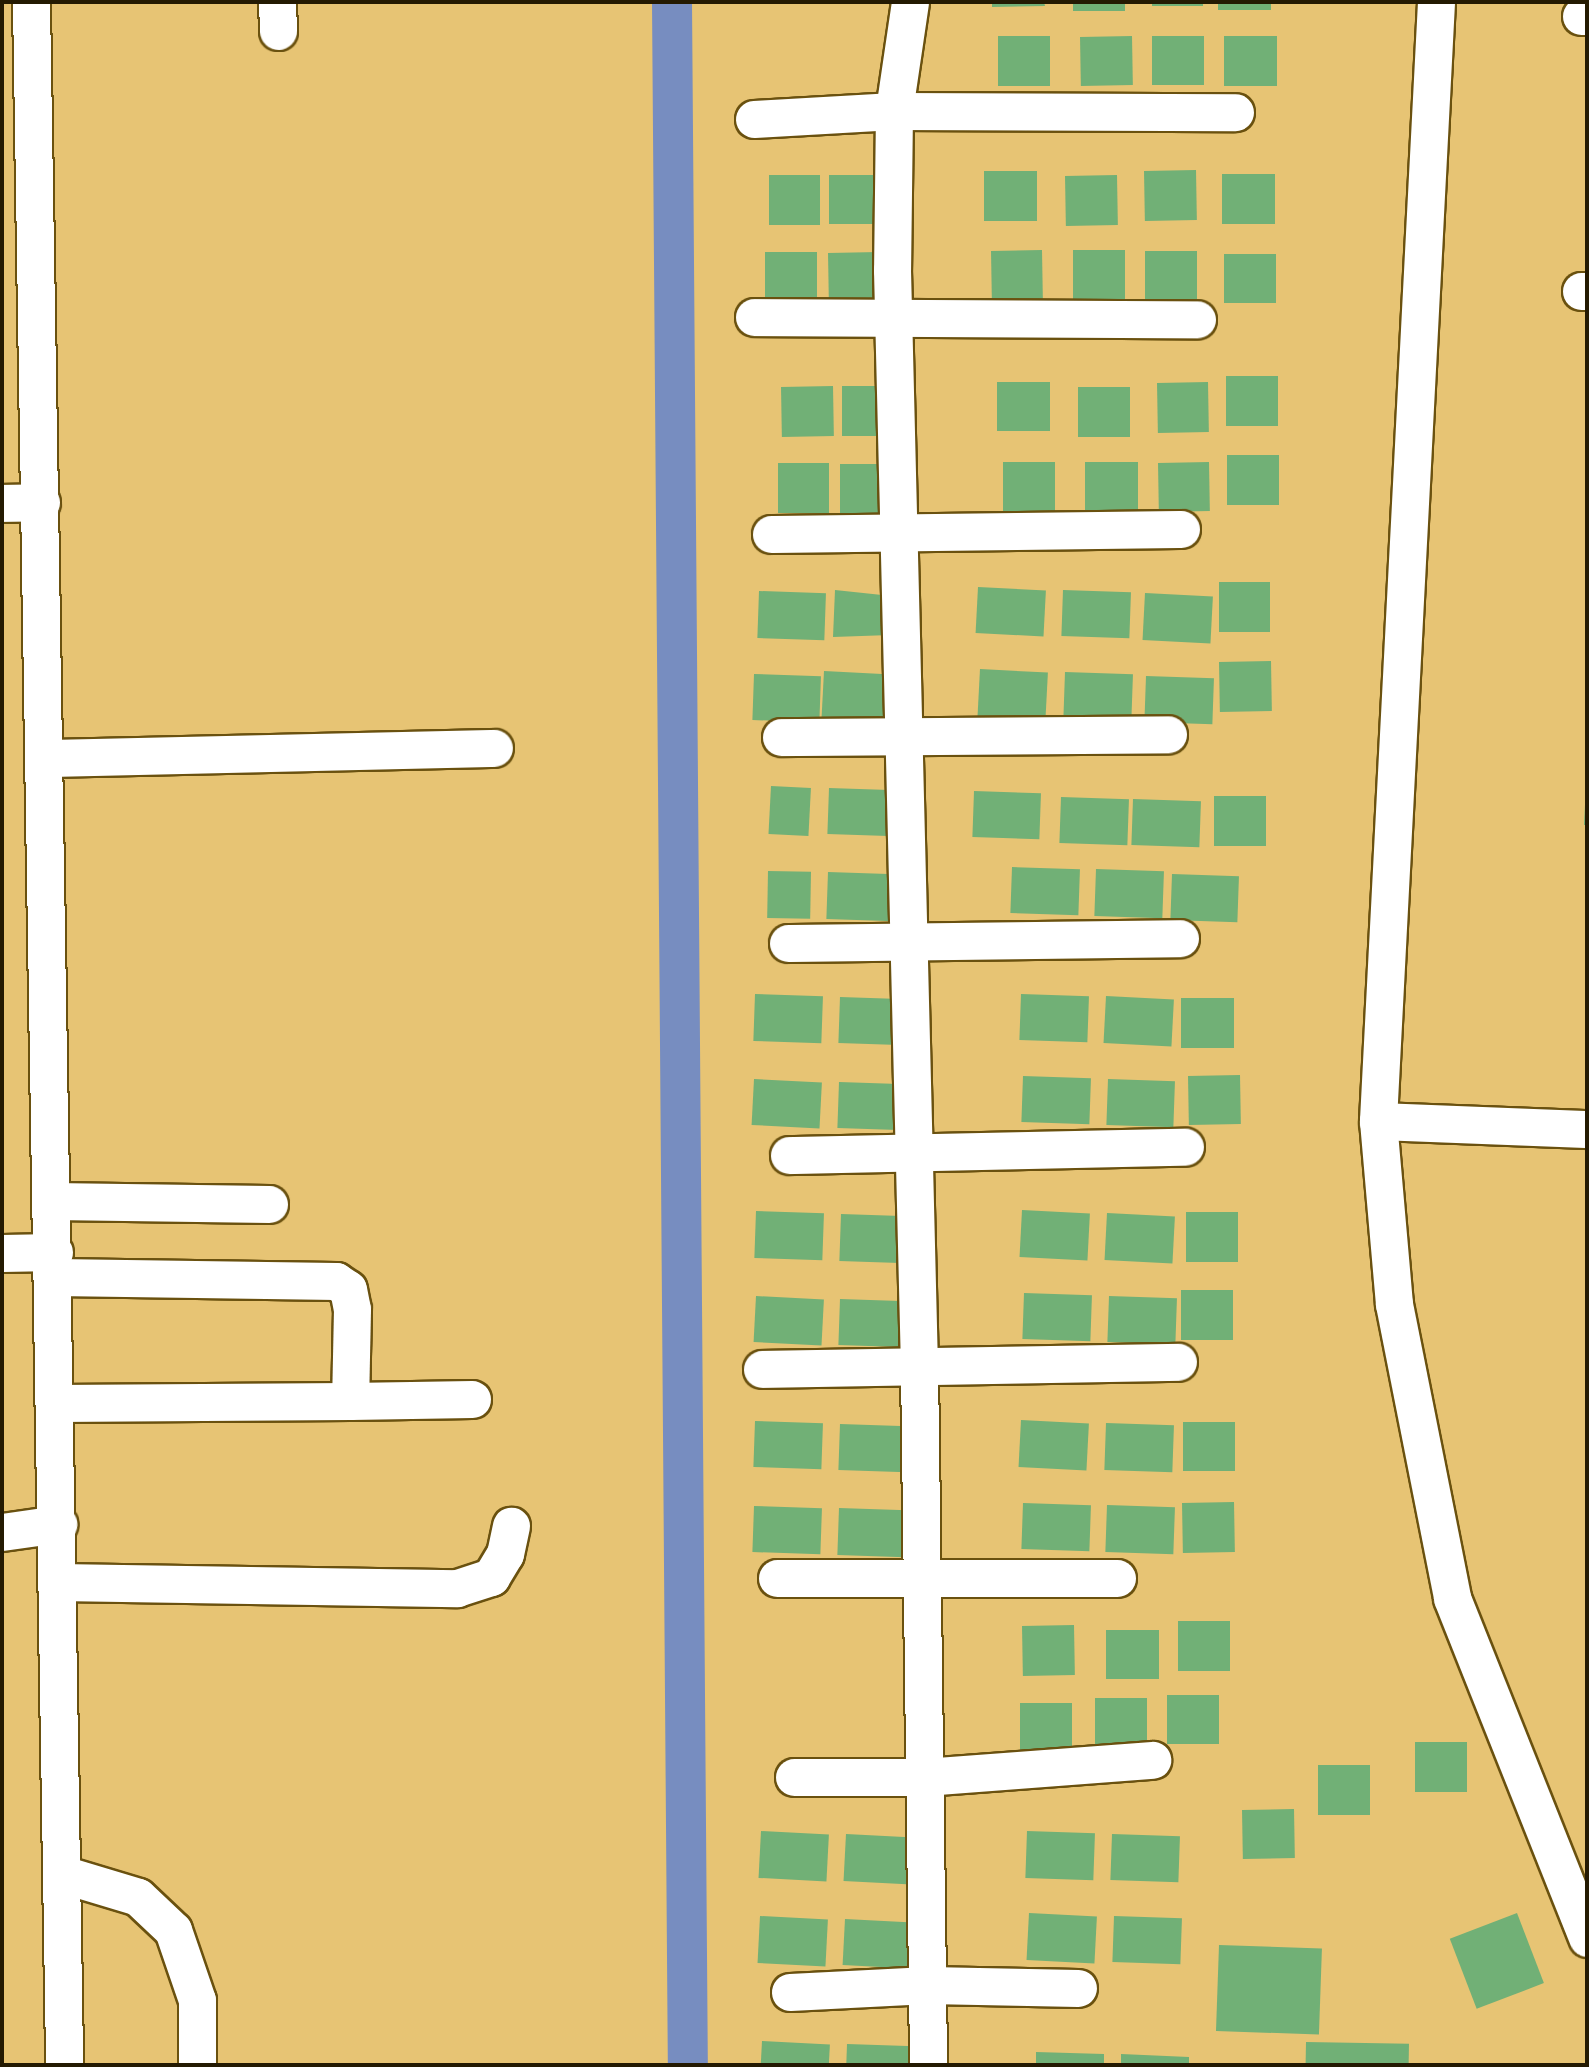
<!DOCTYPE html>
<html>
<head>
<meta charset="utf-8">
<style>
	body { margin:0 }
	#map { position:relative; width:1589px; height:2067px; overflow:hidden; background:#e7c474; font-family:Lato,sans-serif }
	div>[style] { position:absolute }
	.canal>* { height:40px; margin:-20px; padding:0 20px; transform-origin:20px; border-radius:20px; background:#778dc0 }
	.building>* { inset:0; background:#71b076; transform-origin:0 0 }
	.roads { filter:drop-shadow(2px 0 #6a510f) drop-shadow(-2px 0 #6a510f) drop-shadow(0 2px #6a510f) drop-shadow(0 -2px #6a510f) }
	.minor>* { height:37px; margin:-18.5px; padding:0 18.5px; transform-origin:18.5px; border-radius:18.5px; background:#fff }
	span { translate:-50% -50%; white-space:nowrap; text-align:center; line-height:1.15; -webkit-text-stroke:7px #e7c474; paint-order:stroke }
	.frame { position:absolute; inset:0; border:4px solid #241a02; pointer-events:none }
</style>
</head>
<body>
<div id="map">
	<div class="canal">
		<i style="left:672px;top:2px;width:2063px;rotate:89.56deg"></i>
	</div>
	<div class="building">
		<i style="clip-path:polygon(992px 2px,1044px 2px,1045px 6px,992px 7px)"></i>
		<i style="left:1073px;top:2px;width:52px;height:9px"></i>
		<i style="left:1152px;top:2px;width:51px;height:4px"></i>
		<i style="left:1218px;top:2px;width:53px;height:8px"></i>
		<i style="left:1050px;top:36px;width:50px;height:52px;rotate:90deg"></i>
		<i style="left:1132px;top:36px;width:49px;height:52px;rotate:89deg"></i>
		<i style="left:1204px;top:36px;width:49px;height:52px;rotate:90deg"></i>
		<i style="left:1277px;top:36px;width:50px;height:53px;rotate:90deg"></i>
		<i style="left:1196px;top:170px;width:50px;height:52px;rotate:89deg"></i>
		<i style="left:984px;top:171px;width:53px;height:50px"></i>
		<i style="left:1275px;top:174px;width:50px;height:53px;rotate:90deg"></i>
		<i style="left:769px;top:175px;width:51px;height:50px"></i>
		<i style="left:881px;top:175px;width:49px;height:52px;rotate:90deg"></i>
		<i style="left:1117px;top:175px;width:50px;height:52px;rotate:89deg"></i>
		<i style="left:1042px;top:250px;width:50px;height:51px;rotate:89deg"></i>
		<i style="left:1125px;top:250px;width:50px;height:52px;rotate:90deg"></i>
		<i style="left:1145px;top:251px;width:52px;height:50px"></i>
		<i style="left:765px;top:252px;width:52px;height:50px"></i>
		<i style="left:879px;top:252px;width:50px;height:51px;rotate:89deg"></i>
		<i style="left:1276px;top:254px;width:49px;height:52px;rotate:90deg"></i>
		<i style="left:1226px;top:376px;width:52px;height:50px"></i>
		<i style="left:1050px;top:382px;width:49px;height:53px;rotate:90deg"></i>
		<i style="left:1208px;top:382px;width:50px;height:51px;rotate:89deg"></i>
		<i style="left:833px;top:386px;width:50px;height:52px;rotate:89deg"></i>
		<i style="left:894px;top:386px;width:50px;height:52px;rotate:90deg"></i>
		<i style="left:1078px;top:387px;width:52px;height:50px"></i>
		<i style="left:1279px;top:455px;width:50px;height:52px;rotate:90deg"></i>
		<i style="left:1003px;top:462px;width:52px;height:50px"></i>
		<i style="left:1085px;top:462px;width:53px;height:50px"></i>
		<i style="left:1209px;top:462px;width:49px;height:51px;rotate:89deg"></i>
		<i style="left:778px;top:463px;width:51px;height:50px"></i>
		<i style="left:840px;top:464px;width:52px;height:50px"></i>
		<i style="left:1219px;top:582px;width:51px;height:50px"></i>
		<i style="left:978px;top:587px;width:68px;height:46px;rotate:3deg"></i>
		<i style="clip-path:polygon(835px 590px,882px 595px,890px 635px,833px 637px)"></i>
		<i style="left:1063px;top:590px;width:68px;height:46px;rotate:2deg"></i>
		<i style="left:759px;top:591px;width:67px;height:47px;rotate:2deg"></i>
		<i style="left:1145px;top:593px;width:68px;height:47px;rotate:3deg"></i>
		<i style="left:1271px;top:661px;width:50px;height:52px;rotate:89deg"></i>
		<i style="left:980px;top:669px;width:68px;height:47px;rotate:3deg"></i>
		<i style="left:824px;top:671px;width:68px;height:47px;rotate:3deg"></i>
		<i style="left:1065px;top:672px;width:68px;height:46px;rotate:2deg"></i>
		<i style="left:754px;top:674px;width:67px;height:46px;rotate:2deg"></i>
		<i style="left:1146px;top:676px;width:68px;height:46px;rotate:2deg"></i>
		<i style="left:771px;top:786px;width:40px;height:48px;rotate:3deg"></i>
		<i style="left:829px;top:788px;width:68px;height:46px;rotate:2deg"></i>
		<i style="left:974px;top:791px;width:67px;height:46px;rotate:2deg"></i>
		<i style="left:1214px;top:796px;width:52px;height:50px"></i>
		<i style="left:1061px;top:797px;width:68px;height:46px;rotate:2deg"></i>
		<i style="left:1133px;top:799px;width:68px;height:46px;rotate:2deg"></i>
		<i style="clip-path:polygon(1585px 805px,1587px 805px,1587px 825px,1584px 825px)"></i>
		<i style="left:1012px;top:867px;width:68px;height:46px;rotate:2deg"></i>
		<i style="left:1096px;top:869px;width:68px;height:47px;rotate:2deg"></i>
		<i style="left:768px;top:871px;width:43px;height:47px;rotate:1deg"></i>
		<i style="left:828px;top:872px;width:68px;height:47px;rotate:2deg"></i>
		<i style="left:1172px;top:874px;width:67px;height:46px;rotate:2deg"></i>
		<i style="left:755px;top:994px;width:68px;height:47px;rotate:2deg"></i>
		<i style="left:1021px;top:994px;width:68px;height:46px;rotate:2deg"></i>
		<i style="left:1106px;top:996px;width:68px;height:47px;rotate:3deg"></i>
		<i style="left:840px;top:997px;width:68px;height:46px;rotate:2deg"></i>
		<i style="left:1181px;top:998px;width:53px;height:50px"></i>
		<i style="left:1240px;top:1075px;width:49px;height:52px;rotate:89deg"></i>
		<i style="left:1023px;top:1076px;width:68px;height:46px;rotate:2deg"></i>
		<i style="left:754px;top:1079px;width:68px;height:46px;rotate:3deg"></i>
		<i style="left:1108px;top:1079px;width:67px;height:46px;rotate:2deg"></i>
		<i style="left:839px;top:1082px;width:68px;height:46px;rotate:2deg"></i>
		<i style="left:1022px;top:1210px;width:68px;height:47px;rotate:3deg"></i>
		<i style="left:756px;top:1211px;width:68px;height:47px;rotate:2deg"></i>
		<i style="left:1186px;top:1212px;width:52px;height:50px"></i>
		<i style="left:1107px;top:1213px;width:68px;height:47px;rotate:3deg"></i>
		<i style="left:841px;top:1214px;width:68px;height:47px;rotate:2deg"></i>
		<i style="left:1233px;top:1290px;width:50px;height:52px;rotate:90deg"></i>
		<i style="left:1024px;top:1293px;width:68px;height:46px;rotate:2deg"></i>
		<i style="left:756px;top:1296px;width:68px;height:46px;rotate:3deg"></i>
		<i style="left:1109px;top:1296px;width:68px;height:46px;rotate:2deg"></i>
		<i style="left:840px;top:1299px;width:68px;height:46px;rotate:2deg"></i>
		<i style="left:1021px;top:1420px;width:68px;height:47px;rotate:3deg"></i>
		<i style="left:755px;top:1421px;width:68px;height:46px;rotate:2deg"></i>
		<i style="left:1183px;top:1422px;width:52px;height:49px"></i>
		<i style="left:1106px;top:1423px;width:68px;height:47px;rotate:2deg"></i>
		<i style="left:840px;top:1424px;width:68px;height:46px;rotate:2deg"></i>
		<i style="left:1234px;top:1502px;width:50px;height:52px;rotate:89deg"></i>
		<i style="left:1023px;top:1503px;width:68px;height:46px;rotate:2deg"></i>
		<i style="left:1107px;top:1505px;width:68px;height:47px;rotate:2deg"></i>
		<i style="left:754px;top:1506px;width:68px;height:46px;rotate:2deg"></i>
		<i style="left:839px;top:1508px;width:68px;height:47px;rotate:2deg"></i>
		<i style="left:1178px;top:1621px;width:52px;height:50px"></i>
		<i style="left:1074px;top:1625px;width:50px;height:52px;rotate:89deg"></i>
		<i style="left:1106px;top:1630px;width:53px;height:49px"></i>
		<i style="left:1219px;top:1695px;width:49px;height:52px;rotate:90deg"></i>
		<i style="left:1095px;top:1698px;width:52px;height:50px"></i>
		<i style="left:1020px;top:1703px;width:52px;height:50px"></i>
		<i style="left:1415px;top:1742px;width:52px;height:50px"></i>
		<i style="left:1370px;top:1765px;width:50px;height:52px;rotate:90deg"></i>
		<i style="left:1294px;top:1809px;width:49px;height:52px;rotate:89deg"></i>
		<i style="left:761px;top:1831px;width:68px;height:47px;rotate:3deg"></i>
		<i style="left:1027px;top:1831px;width:68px;height:47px;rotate:2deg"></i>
		<i style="left:846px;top:1834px;width:68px;height:47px;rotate:3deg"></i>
		<i style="left:1112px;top:1834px;width:68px;height:46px;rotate:2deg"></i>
		<i style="left:1029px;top:1913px;width:68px;height:47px;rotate:3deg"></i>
		<i style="left:1517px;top:1913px;width:75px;height:72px;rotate:69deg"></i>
		<i style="left:760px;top:1916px;width:68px;height:47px;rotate:3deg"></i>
		<i style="left:1114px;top:1916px;width:68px;height:46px;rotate:2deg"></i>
		<i style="left:845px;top:1919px;width:68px;height:46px;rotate:3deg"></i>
		<i style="left:1219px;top:1945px;width:103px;height:86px;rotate:2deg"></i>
		<i style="left:762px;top:2041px;width:68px;height:24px;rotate:3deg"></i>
		<i style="left:1306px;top:2042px;width:103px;height:23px;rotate:1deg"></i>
		<i style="left:847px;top:2044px;width:68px;height:21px;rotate:2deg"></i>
		<i style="clip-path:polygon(1036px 2052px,1104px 2054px,1104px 2065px,1036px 2065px)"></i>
		<i style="clip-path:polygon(1121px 2054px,1189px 2057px,1189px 2065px,1121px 2065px)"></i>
	</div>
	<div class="roads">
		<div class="minor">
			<i style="left:31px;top:2px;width:2063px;rotate:89.08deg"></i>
			<i style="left:277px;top:2px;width:29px;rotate:88deg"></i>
			<i style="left:910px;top:2px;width:110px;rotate:98.4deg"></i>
			<i style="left:894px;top:111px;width:159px;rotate:90.7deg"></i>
			<i style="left:892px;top:270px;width:1094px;rotate:88.59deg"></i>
			<i style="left:919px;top:1364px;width:701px;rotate:89.26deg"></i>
			<i style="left:1436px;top:2px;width:1121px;rotate:92.97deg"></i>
			<i style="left:1378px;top:1121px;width:184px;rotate:85deg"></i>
			<i style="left:1394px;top:1304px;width:300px;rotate:78.8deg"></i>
			<i style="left:1452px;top:1598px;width:366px;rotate:68.3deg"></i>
			<i style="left:1581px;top:16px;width:6px"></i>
			<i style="left:754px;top:119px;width:140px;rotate:-3.3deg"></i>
			<i style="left:894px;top:111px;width:341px;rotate:0.2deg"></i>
			<i style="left:1581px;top:291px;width:6px"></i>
			<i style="left:754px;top:317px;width:443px;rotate:0.3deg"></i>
			<i style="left:2px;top:503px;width:39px;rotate:-1deg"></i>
			<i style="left:771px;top:534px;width:410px;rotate:-0.7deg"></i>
			<i style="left:781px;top:737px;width:387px;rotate:-0.4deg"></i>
			<i style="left:46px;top:758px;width:448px;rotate:-1.3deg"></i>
			<i style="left:788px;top:943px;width:392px;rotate:-0.7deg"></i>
			<i style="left:1378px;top:1121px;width:209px;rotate:2.2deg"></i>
			<i style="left:789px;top:1155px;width:396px;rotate:-1.2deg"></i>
			<i style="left:52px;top:1201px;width:217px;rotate:0.8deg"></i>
			<i style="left:2px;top:1253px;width:52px;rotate:-1.1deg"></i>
			<i style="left:55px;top:1277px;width:281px;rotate:0.8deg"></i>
			<i style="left:336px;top:1281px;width:14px;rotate:34deg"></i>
			<i style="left:348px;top:1289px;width:20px;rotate:79deg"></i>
			<i style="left:352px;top:1309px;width:92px;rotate:91.2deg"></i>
			<i style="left:350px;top:1401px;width:294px;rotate:179.6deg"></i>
			<i style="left:762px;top:1369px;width:416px;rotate:-1deg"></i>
			<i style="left:350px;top:1401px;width:122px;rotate:-0.9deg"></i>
			<i style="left:2px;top:1532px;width:57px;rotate:-8.1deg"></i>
			<i style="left:777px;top:1578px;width:340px"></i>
			<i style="left:58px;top:1582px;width:399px;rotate:0.9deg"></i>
			<i style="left:457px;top:1588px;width:36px;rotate:-18deg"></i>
			<i style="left:491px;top:1577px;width:27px;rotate:-59deg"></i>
			<i style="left:505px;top:1554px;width:29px;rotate:-78deg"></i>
			<i style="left:794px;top:1777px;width:130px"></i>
			<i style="left:924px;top:1777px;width:229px;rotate:-4.3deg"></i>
			<i style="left:62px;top:1874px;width:79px;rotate:16.8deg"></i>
			<i style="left:138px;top:1897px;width:48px;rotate:43.3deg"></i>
			<i style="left:173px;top:1930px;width:74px;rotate:71.1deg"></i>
			<i style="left:197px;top:2000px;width:65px;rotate:90deg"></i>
			<i style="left:790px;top:1992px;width:138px;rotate:-2.9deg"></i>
			<i style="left:928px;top:1985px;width:150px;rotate:1.1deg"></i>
		</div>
	</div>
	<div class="frame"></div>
</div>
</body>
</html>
